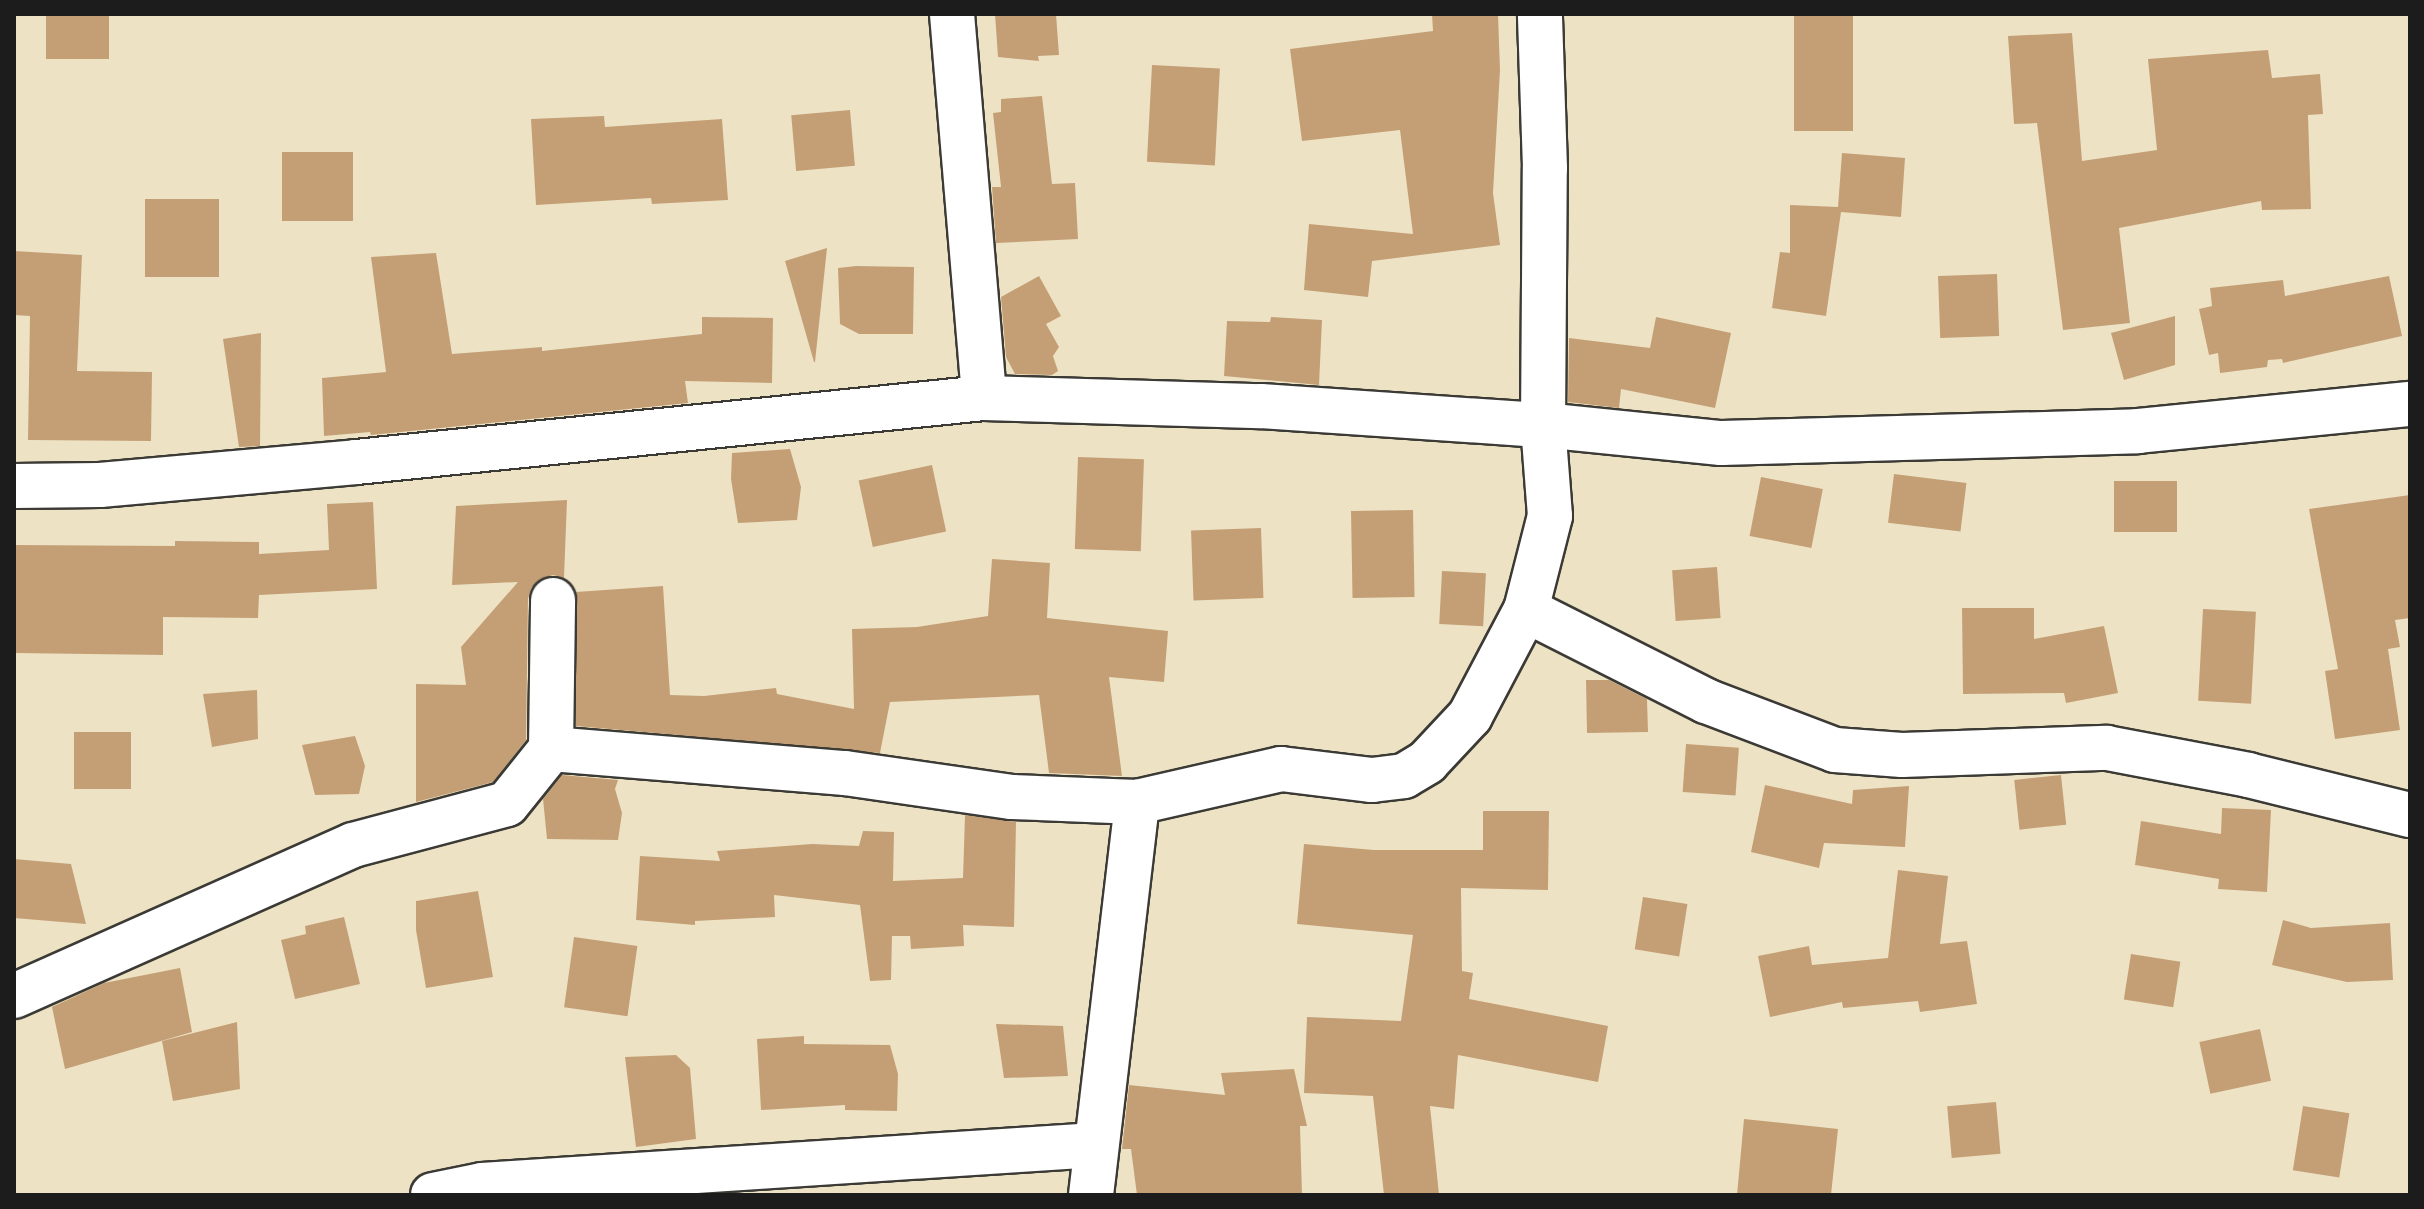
<!DOCTYPE html>
<html>
<head>
<meta charset="utf-8">
<style>
	body { margin:0 }
	#map { position:relative; width:2424px; height:1209px; overflow:hidden; background:#ede3c4; font-family:Delius,sans-serif }
	div>[style] { position:absolute }
	.building>* { inset:0; background:#c49f76; transform-origin:0 0 }
	.roads { filter:drop-shadow(2px 0 #3b3a35) drop-shadow(-2px 0 #3b3a35) drop-shadow(0 2px #3b3a35) drop-shadow(0 -2px #3b3a35) }
	.street>* { height:44px; margin:-22px; padding:0 22px; transform-origin:22px; border-radius:22px; background:#fff }
	span { translate:-50% -50%; white-space:nowrap; text-align:center; line-height:1.15; -webkit-text-stroke:8px #fdfcf7; paint-order:stroke }
	.frame { position:absolute; inset:0; border:16px solid #1c1c1c; pointer-events:none }
</style>
</head>
<body>
<div id="map">
	<div class="building">
		<i style="left:46px;top:14px;width:63px;height:45px"></i>
		<i style="clip-path:polygon(995px 14px,1056px 14px,1059px 55px,1038px 56px,1039px 61px,998px 57px)"></i>
		<i style="clip-path:polygon(1432px 14px,1498px 14px,1500px 70px,1493px 193px,1500px 245px,1372px 261px,1368px 297px,1304px 290px,1309px 224px,1413px 234px,1400px 130px,1302px 141px,1290px 49px,1433px 31px)"></i>
		<i style="left:1794px;top:14px;width:59px;height:117px"></i>
		<i style="clip-path:polygon(2072px 33px,2082px 161px,2157px 150px,2148px 59px,2268px 50px,2272px 78px,2320px 74px,2323px 114px,2308px 115px,2311px 209px,2262px 210px,2261px 201px,2119px 228px,2130px 323px,2063px 330px,2037px 123px,2014px 124px,2008px 36px)"></i>
		<i style="left:1152px;top:65px;width:68px;height:97px;rotate:3deg"></i>
		<i style="clip-path:polygon(1042px 96px,1052px 184px,1075px 183px,1078px 239px,996px 243px,992px 187px,1001px 187px,993px 113px,1001px 112px,1001px 99px)"></i>
		<i style="left:850px;top:110px;width:56px;height:59px;rotate:85deg"></i>
		<i style="clip-path:polygon(604px 116px,605px 127px,722px 119px,728px 200px,652px 204px,651px 198px,536px 205px,531px 119px)"></i>
		<i style="left:282px;top:152px;width:71px;height:69px"></i>
		<i style="clip-path:polygon(1842px 153px,1905px 158px,1901px 217px,1841px 212px,1826px 316px,1772px 308px,1780px 252px,1790px 253px,1790px 205px,1838px 207px)"></i>
		<i style="left:145px;top:199px;width:74px;height:78px"></i>
		<i style="clip-path:polygon(827px 248px,815px 362px,814px 362px,785px 261px)"></i>
		<i style="clip-path:polygon(14px 251px,82px 255px,77px 371px,152px 372px,151px 441px,28px 440px,30px 316px,14px 315px)"></i>
		<i style="clip-path:polygon(436px 253px,452px 354px,542px 347px,542px 351px,702px 334px,702px 317px,773px 318px,772px 383px,685px 381px,688px 403px,371px 435px,370px 432px,324px 436px,322px 378px,386px 372px,371px 257px)"></i>
		<i style="clip-path:polygon(856px 266px,914px 267px,913px 334px,859px 334px,840px 324px,838px 268px)"></i>
		<i style="left:1997px;top:274px;width:62px;height:59px;rotate:88deg"></i>
		<i style="clip-path:polygon(1039px 276px,1061px 316px,1046px 324px,1059px 347px,1053px 356px,1058px 371px,1052px 375px,1015px 374px,1006px 357px,1001px 297px)"></i>
		<i style="clip-path:polygon(2389px 276px,2402px 336px,2283px 363px,2282px 359px,2268px 360px,2267px 367px,2220px 373px,2218px 353px,2209px 355px,2199px 309px,2212px 306px,2210px 288px,2283px 280px,2285px 296px)"></i>
		<i style="clip-path:polygon(2175px 316px,2175px 365px,2124px 380px,2111px 333px)"></i>
		<i style="clip-path:polygon(1271px 317px,1322px 320px,1319px 385px,1224px 376px,1227px 321px,1270px 322px)"></i>
		<i style="clip-path:polygon(1656px 317px,1731px 333px,1715px 408px,1621px 389px,1619px 408px,1568px 402px,1569px 338px,1650px 348px)"></i>
		<i style="clip-path:polygon(261px 333px,260px 446px,239px 447px,223px 339px)"></i>
		<i style="clip-path:polygon(790px 449px,801px 487px,797px 520px,738px 523px,731px 479px,732px 453px)"></i>
		<i style="left:1078px;top:457px;width:66px;height:92px;rotate:2deg"></i>
		<i style="left:932px;top:465px;width:68px;height:75px;rotate:78deg"></i>
		<i style="left:1894px;top:474px;width:73px;height:49px;rotate:7deg"></i>
		<i style="left:1761px;top:477px;width:63px;height:60px;rotate:11deg"></i>
		<i style="left:2114px;top:481px;width:63px;height:51px"></i>
		<i style="clip-path:polygon(2410px 495px,2410px 618px,2395px 620px,2400px 647px,2388px 649px,2400px 730px,2335px 739px,2325px 671px,2338px 669px,2309px 509px)"></i>
		<i style="clip-path:polygon(567px 500px,564px 578px,553px 575px,540px 579px,531px 588px,528px 599px,526px 740px,493px 782px,416px 802px,416px 684px,466px 685px,461px 647px,518px 582px,452px 585px,456px 506px)"></i>
		<i style="clip-path:polygon(373px 502px,377px 589px,259px 595px,258px 618px,163px 617px,163px 655px,14px 653px,14px 545px,175px 546px,175px 541px,259px 542px,259px 554px,329px 550px,327px 504px)"></i>
		<i style="left:1413px;top:510px;width:87px;height:62px;rotate:89deg"></i>
		<i style="left:1261px;top:528px;width:70px;height:70px;rotate:88deg"></i>
		<i style="clip-path:polygon(992px 559px,1050px 563px,1047px 618px,1168px 631px,1164px 682px,1109px 677px,1122px 776px,1049px 773px,1039px 695px,890px 702px,880px 753px,576px 726px,576px 592px,663px 586px,670px 695px,704px 696px,776px 688px,777px 694px,854px 709px,852px 629px,917px 627px,988px 616px)"></i>
		<i style="left:1717px;top:567px;width:51px;height:45px;rotate:86deg"></i>
		<i style="left:1442px;top:571px;width:44px;height:53px;rotate:3deg"></i>
		<i style="clip-path:polygon(1962px 608px,2034px 608px,2034px 639px,2104px 626px,2118px 693px,2066px 703px,2064px 693px,1963px 694px)"></i>
		<i style="left:2203px;top:609px;width:53px;height:92px;rotate:3deg"></i>
		<i style="clip-path:polygon(1586px 680px,1609px 680px,1647px 699px,1648px 732px,1587px 733px)"></i>
		<i style="clip-path:polygon(257px 690px,258px 739px,212px 747px,203px 694px)"></i>
		<i style="left:74px;top:732px;width:57px;height:57px"></i>
		<i style="clip-path:polygon(355px 736px,365px 766px,359px 794px,315px 795px,302px 745px)"></i>
		<i style="left:1686px;top:744px;width:53px;height:48px;rotate:4deg"></i>
		<i style="clip-path:polygon(562px 775px,618px 780px,615px 789px,622px 813px,618px 840px,547px 839px,543px 799px)"></i>
		<i style="left:2061px;top:775px;width:50px;height:47px;rotate:84deg"></i>
		<i style="clip-path:polygon(1765px 785px,1852px 804px,1853px 790px,1909px 786px,1905px 847px,1824px 843px,1819px 868px,1751px 852px)"></i>
		<i style="clip-path:polygon(2222px 808px,2271px 810px,2267px 892px,2218px 889px,2219px 879px,2135px 865px,2141px 821px,2221px 834px)"></i>
		<i style="clip-path:polygon(1483px 811px,1549px 811px,1548px 890px,1461px 888px,1462px 971px,1473px 973px,1469px 999px,1608px 1026px,1598px 1082px,1458px 1055px,1454px 1109px,1430px 1106px,1439px 1195px,1384px 1195px,1373px 1096px,1304px 1093px,1307px 1017px,1401px 1021px,1413px 935px,1297px 924px,1304px 844px,1374px 850px,1483px 850px)"></i>
		<i style="clip-path:polygon(965px 815px,1016px 822px,1014px 927px,963px 925px,964px 946px,911px 949px,910px 936px,892px 936px,891px 980px,870px 981px,860px 905px,774px 895px,775px 917px,695px 921px,695px 925px,636px 920px,640px 856px,720px 861px,717px 851px,812px 844px,859px 846px,863px 831px,894px 832px,893px 881px,963px 878px)"></i>
		<i style="clip-path:polygon(14px 859px,71px 864px,86px 924px,14px 918px)"></i>
		<i style="clip-path:polygon(1898px 870px,1948px 876px,1940px 944px,1967px 941px,1977px 1004px,1920px 1012px,1918px 1001px,1843px 1008px,1842px 1002px,1770px 1017px,1758px 956px,1809px 946px,1812px 965px,1888px 958px)"></i>
		<i style="clip-path:polygon(478px 891px,493px 977px,426px 988px,416px 930px,416px 901px)"></i>
		<i style="left:1643px;top:897px;width:45px;height:53px;rotate:9deg"></i>
		<i style="clip-path:polygon(344px 917px,360px 984px,295px 999px,281px 940px,306px 934px,305px 926px)"></i>
		<i style="clip-path:polygon(2283px 920px,2311px 928px,2390px 923px,2393px 980px,2347px 982px,2272px 965px)"></i>
		<i style="left:574px;top:937px;width:64px;height:71px;rotate:8deg"></i>
		<i style="left:2131px;top:954px;width:50px;height:46px;rotate:9deg"></i>
		<i style="clip-path:polygon(180px 968px,192px 1032px,65px 1069px,52px 1007px,104px 983px)"></i>
		<i style="clip-path:polygon(237px 1022px,240px 1089px,173px 1101px,162px 1041px)"></i>
		<i style="clip-path:polygon(996px 1024px,1063px 1026px,1068px 1076px,1004px 1078px)"></i>
		<i style="left:2260px;top:1029px;width:53px;height:62px;rotate:78deg"></i>
		<i style="clip-path:polygon(804px 1036px,804px 1044px,890px 1045px,898px 1074px,897px 1111px,845px 1110px,845px 1105px,761px 1110px,757px 1039px)"></i>
		<i style="clip-path:polygon(676px 1055px,690px 1068px,696px 1139px,636px 1147px,625px 1057px)"></i>
		<i style="clip-path:polygon(1294px 1069px,1307px 1126px,1300px 1126px,1302px 1195px,1137px 1195px,1131px 1149px,1122px 1149px,1129px 1085px,1225px 1095px,1221px 1073px)"></i>
		<i style="left:1996px;top:1102px;width:52px;height:49px;rotate:85deg"></i>
		<i style="left:2303px;top:1106px;width:47px;height:65px;rotate:9deg"></i>
		<i style="clip-path:polygon(1744px 1119px,1838px 1129px,1831px 1195px,1737px 1195px)"></i>
	</div>
	<div class="roads">
		<div class="street">
			<i style="left:952px;top:14px;width:385px;rotate:85.2deg"></i>
			<i style="left:14px;top:486px;width:86px;rotate:-0.7deg"></i>
			<i style="left:100px;top:485px;width:257px;rotate:-5.1deg"></i>
			<i style="left:356px;top:462px;width:631px;rotate:-5.82deg"></i>
			<i style="left:984px;top:398px;width:277px;rotate:1.7deg"></i>
			<i style="left:1261px;top:406px;width:283px;rotate:3.9deg"></i>
			<i style="left:1543px;top:425px;width:179px;rotate:5.8deg"></i>
			<i style="left:1721px;top:443px;width:417px;rotate:-1.6deg"></i>
			<i style="left:2138px;top:431px;width:273px;rotate:-5.7deg"></i>
			<i style="left:1526px;top:610px;width:202px;rotate:26.8deg"></i>
			<i style="left:1706px;top:701px;width:138px;rotate:20.8deg"></i>
			<i style="left:1835px;top:750px;width:67px;rotate:4.3deg"></i>
			<i style="left:1902px;top:755px;width:205px;rotate:-2deg"></i>
			<i style="left:2107px;top:748px;width:144px;rotate:10.8deg"></i>
			<i style="left:2248px;top:775px;width:167px;rotate:13.9deg"></i>
			<i style="left:551px;top:749px;width:149px;rotate:-89.2deg"></i>
			<i style="left:14px;top:996px;width:371px;rotate:-24deg"></i>
			<i style="left:353px;top:845px;width:159px;rotate:-14.9deg"></i>
			<i style="left:507px;top:804px;width:70px;rotate:-51.3deg"></i>
			<i style="left:551px;top:749px;width:295px;rotate:4.7deg"></i>
			<i style="left:845px;top:773px;width:169px;rotate:8.2deg"></i>
			<i style="left:1012px;top:797px;width:125px;rotate:2.3deg"></i>
			<i style="left:433px;top:1195px;width:50px;rotate:-11.5deg"></i>
			<i style="left:482px;top:1185px;width:615px;rotate:-3.73deg"></i>
			<i style="left:1091px;top:1195px;width:396px;rotate:-83.3deg"></i>
			<i style="left:1137px;top:802px;width:148px;rotate:-12.9deg"></i>
			<i style="left:1281px;top:769px;width:92px;rotate:6.9deg"></i>
			<i style="left:1372px;top:780px;width:32px;rotate:-7deg"></i>
			<i style="left:1404px;top:776px;width:27px;rotate:-31deg"></i>
			<i style="left:1427px;top:762px;width:63px;rotate:-46.9deg"></i>
			<i style="left:1470px;top:716px;width:120px;rotate:-62.2deg"></i>
			<i style="left:1526px;top:610px;width:97px;rotate:-75.7deg"></i>
			<i style="left:1550px;top:516px;width:91px;rotate:-94.4deg"></i>
			<i style="left:1543px;top:425px;width:257px;rotate:-89.6deg"></i>
			<i style="left:1545px;top:168px;width:154px;rotate:-91.9deg"></i>
		</div>
	</div>
	<div class="frame"></div>
</div>
</body>
</html>
